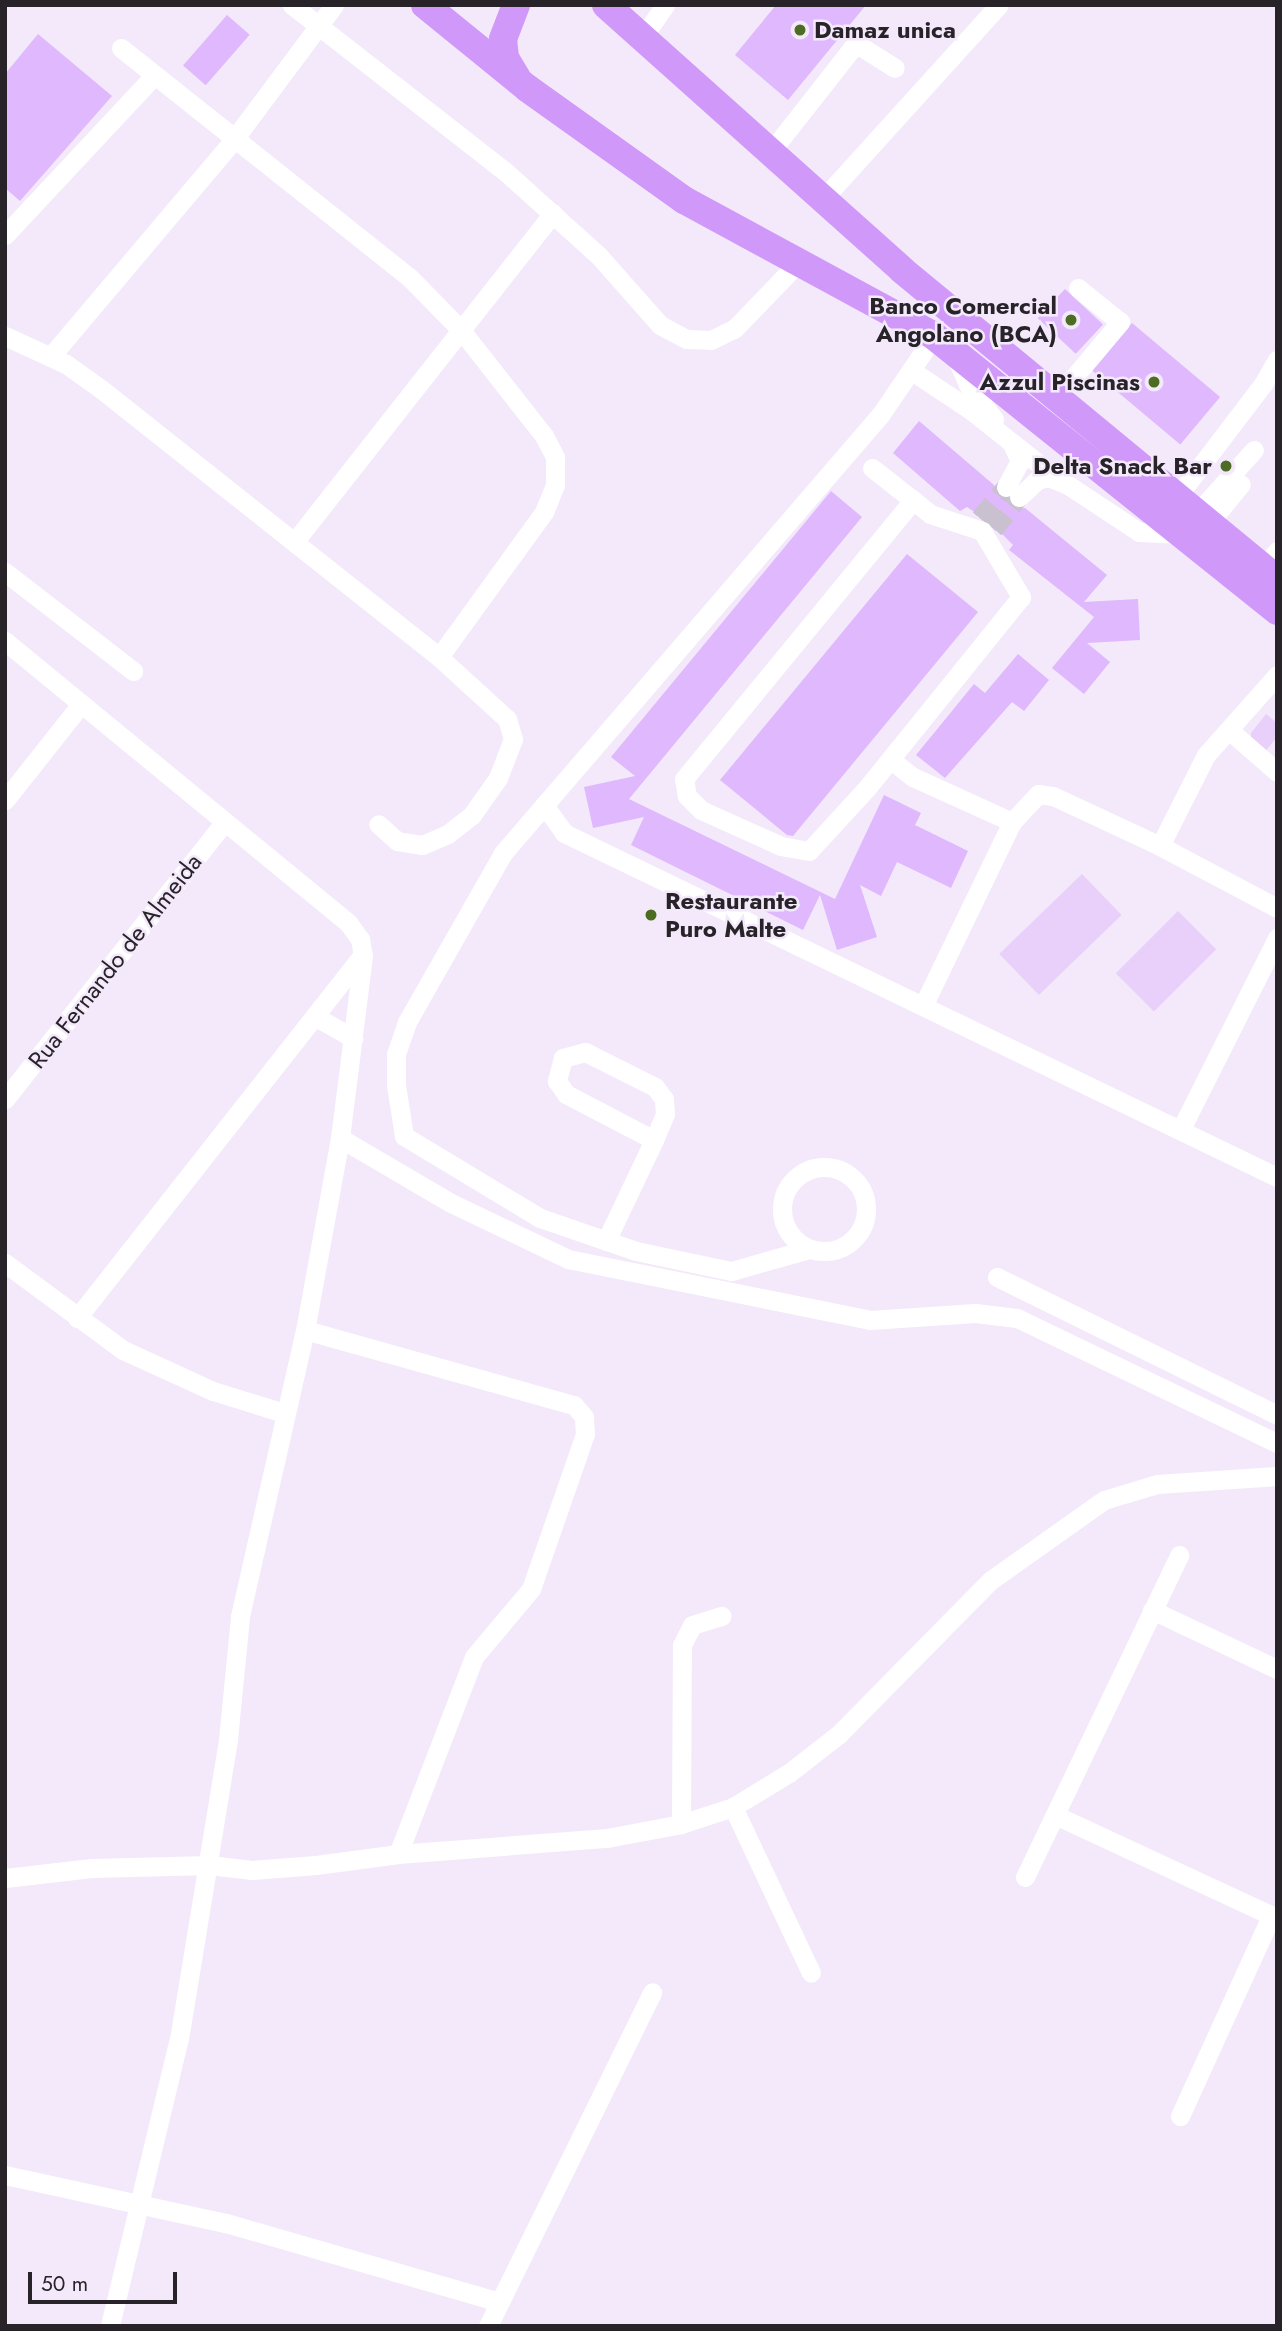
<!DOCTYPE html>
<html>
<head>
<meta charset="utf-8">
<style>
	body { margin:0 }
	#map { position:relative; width:1282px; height:2331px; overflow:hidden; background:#f3e9fa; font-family:Jost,sans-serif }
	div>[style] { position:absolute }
	.green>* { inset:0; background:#e8d0fb; transform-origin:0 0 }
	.building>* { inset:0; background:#dfb8fd; transform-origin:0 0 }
	.minor-tunnel>* { height:19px; margin-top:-9.5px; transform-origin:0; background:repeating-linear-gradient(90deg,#cac1d0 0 19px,transparent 0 29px) }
	.minor>* { height:19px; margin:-9.5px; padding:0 9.5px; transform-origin:9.5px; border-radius:9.5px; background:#fff }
	.minor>.ring { margin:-9.5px; padding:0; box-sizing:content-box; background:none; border:19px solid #fff; border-radius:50% }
	.highway>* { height:28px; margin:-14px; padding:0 14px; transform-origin:14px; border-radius:14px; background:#d098f9 }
	.dots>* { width:19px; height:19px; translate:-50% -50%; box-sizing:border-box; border:4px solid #f3e9fa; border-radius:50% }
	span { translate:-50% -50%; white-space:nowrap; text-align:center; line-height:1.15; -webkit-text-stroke:5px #f3e9fa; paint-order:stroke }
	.poi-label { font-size:24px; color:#272329; font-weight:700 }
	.left { translate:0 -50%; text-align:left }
	.right { translate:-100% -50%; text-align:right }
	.street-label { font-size:24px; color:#272329 }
	.frame { position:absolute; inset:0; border:7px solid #272329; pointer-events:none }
	.scale { position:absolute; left:28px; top:2272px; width:149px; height:32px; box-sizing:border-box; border:4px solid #272329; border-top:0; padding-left:9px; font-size:21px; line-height:24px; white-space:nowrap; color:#272329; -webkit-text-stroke:5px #f3e9fa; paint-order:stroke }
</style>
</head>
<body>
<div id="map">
	<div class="green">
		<i style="clip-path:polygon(1266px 714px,1277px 723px,1277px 737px,1264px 753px,1251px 742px,1251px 733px)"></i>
		<i style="left:1082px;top:874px;width:57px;height:115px;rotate:46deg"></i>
		<i style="left:1178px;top:911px;width:54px;height:88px;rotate:45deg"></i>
	</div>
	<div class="building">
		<i style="clip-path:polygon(776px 5px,866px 5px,788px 100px,735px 55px)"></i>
		<i style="left:227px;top:15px;width:30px;height:67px;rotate:41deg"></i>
		<i style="clip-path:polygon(38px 34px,112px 96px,20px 201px,5px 188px,5px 74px)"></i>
		<i style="left:1065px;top:289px;width:52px;height:40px;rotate:43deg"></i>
		<i style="left:1132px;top:323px;width:115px;height:62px;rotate:40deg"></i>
		<i style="clip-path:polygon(919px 421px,994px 485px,1000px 497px,1015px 508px,1025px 508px,1107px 575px,1084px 602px,1138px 599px,1140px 640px,1087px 643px,1110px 662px,1084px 694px,1052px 668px,1094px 617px,1009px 550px,1013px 545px,992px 524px,967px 507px,960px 511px,893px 453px)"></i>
		<i style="clip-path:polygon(831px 491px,862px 517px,629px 799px,835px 899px,884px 795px,921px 813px,915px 825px,968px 851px,951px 888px,897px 862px,881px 896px,860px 885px,877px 937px,837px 950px,820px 895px,803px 930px,631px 845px,644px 817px,593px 828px,584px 787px,635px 776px,611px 757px)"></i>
		<i style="clip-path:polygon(907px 554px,978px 612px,793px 836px,787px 835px,720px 780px)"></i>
		<i style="clip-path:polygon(1018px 654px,1049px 680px,1024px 711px,1012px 702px,945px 778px,916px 755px,974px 684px,985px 693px)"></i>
	</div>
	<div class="minor-tunnel">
		<i style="left:980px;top:518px;width:40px;rotate:-50deg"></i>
		<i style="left:994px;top:529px;width:41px;rotate:-52deg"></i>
	</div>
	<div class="minor">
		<i style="left:292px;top:5px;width:274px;rotate:38deg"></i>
		<i style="left:508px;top:174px;width:122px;rotate:42deg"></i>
		<i style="left:599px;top:256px;width:92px;rotate:48.5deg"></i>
		<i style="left:660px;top:325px;width:30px;rotate:28deg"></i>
		<i style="left:686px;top:339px;width:25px;rotate:2deg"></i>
		<i style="left:711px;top:340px;width:25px;rotate:-26deg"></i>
		<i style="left:734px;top:329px;width:93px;rotate:-45.9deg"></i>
		<i style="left:642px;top:38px;width:40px;rotate:-55.1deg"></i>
		<i style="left:121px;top:48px;width:368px;rotate:38.5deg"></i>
		<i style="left:409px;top:277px;width:74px;rotate:45.5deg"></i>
		<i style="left:461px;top:330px;width:135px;rotate:51.9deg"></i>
		<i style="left:544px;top:436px;width:24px;rotate:62deg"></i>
		<i style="left:555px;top:457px;width:28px;rotate:90deg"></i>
		<i style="left:555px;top:485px;width:29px;rotate:112deg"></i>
		<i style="left:544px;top:512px;width:179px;rotate:125.9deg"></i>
		<i style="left:769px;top:154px;width:135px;rotate:-51.9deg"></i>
		<i style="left:852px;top:48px;width:8px;rotate:-14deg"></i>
		<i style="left:860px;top:46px;width:41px;rotate:32.2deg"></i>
		<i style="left:822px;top:200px;width:263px;rotate:-47.8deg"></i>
		<i style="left:5px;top:235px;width:218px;rotate:-46.9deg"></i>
		<i style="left:5px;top:336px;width:67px;rotate:24.7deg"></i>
		<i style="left:66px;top:364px;width:43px;rotate:35.5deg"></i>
		<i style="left:101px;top:389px;width:431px;rotate:38.4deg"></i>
		<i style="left:439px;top:657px;width:92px;rotate:42.4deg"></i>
		<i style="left:507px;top:719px;width:21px;rotate:73deg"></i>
		<i style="left:513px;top:739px;width:42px;rotate:111deg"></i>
		<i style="left:498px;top:778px;width:45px;rotate:125.1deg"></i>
		<i style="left:472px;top:815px;width:31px;rotate:142deg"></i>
		<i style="left:448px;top:834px;width:28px;rotate:157deg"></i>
		<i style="left:422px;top:845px;width:25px;rotate:-171deg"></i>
		<i style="left:397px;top:841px;width:25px;rotate:-138deg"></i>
		<i style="left:954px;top:353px;width:35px;rotate:66deg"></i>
		<i style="left:968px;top:385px;width:43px;rotate:52.6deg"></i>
		<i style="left:51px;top:356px;width:285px;rotate:-49.8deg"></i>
		<i style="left:235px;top:138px;width:166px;rotate:-53.3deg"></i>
		<i style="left:912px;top:371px;width:72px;rotate:33.7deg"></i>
		<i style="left:972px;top:411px;width:111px;rotate:38.4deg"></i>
		<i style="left:1058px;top:396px;width:97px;rotate:-50deg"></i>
		<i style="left:1120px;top:322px;width:54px;rotate:-141deg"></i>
		<i style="left:872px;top:468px;width:31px;rotate:38deg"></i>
		<i style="left:896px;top:487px;width:21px;rotate:37deg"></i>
		<i style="left:913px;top:500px;width:22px;rotate:39deg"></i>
		<i style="left:930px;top:514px;width:55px;rotate:18.1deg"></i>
		<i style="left:982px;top:531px;width:77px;rotate:59.4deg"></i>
		<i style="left:1021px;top:597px;width:247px;rotate:128.9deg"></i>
		<i style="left:866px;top:789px;width:84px;rotate:132.6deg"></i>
		<i style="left:809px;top:851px;width:28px;rotate:-170deg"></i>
		<i style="left:781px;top:846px;width:88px;rotate:-155.8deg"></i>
		<i style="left:701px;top:810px;width:20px;rotate:-135deg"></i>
		<i style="left:687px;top:796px;width:17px;rotate:-100deg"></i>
		<i style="left:684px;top:779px;width:361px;rotate:-50.6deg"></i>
		<i style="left:1006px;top:487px;width:30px;rotate:-62deg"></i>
		<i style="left:1020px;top:461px;width:19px;rotate:-115deg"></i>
		<i style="left:1019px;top:497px;width:25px;rotate:-43deg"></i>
		<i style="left:1037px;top:480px;width:11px;rotate:-15deg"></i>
		<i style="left:1048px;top:477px;width:22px;rotate:22deg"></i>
		<i style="left:1068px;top:485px;width:85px;rotate:33.5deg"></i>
		<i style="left:1139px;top:532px;width:44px;rotate:2.6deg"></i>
		<i style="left:1177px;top:497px;width:142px;rotate:-52.7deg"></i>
		<i style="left:1263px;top:384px;width:28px;rotate:-60deg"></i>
		<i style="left:1197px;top:513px;width:85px;rotate:-47.9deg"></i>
		<i style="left:1209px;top:523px;width:50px;rotate:-50.6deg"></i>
		<i style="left:295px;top:541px;width:417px;rotate:-51.8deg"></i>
		<i style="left:1263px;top:568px;width:22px;rotate:-51deg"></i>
		<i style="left:5px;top:572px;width:162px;rotate:37.7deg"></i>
		<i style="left:5px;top:641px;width:445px;rotate:39.4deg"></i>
		<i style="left:349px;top:924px;width:19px;rotate:54deg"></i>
		<i style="left:360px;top:939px;width:17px;rotate:80deg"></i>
		<i style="left:363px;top:956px;width:183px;rotate:97.2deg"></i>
		<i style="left:340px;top:1138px;width:195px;rotate:100.3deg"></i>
		<i style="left:305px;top:1330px;width:294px;rotate:102.8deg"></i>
		<i style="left:240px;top:1617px;width:124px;rotate:95.6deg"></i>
		<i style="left:228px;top:1740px;width:302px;rotate:99.3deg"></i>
		<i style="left:179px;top:2038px;width:296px;rotate:103.5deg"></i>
		<i style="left:1229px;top:730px;width:64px;rotate:41.2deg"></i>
		<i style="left:891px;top:760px;width:28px;rotate:38deg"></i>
		<i style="left:913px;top:777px;width:109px;rotate:24.4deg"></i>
		<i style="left:5px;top:800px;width:122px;rotate:-51.6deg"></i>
		<i style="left:544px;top:805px;width:34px;rotate:54deg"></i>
		<i style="left:564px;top:833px;width:792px;rotate:25.76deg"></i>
		<i style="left:1160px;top:846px;width:102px;rotate:-63.2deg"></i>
		<i style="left:1206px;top:755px;width:107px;rotate:-48.4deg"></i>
		<i style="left:923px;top:1006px;width:204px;rotate:-64.2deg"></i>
		<i style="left:1012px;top:822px;width:38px;rotate:-47deg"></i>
		<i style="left:1038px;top:794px;width:15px;rotate:8deg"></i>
		<i style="left:1053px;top:796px;width:118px;rotate:25deg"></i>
		<i style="left:1160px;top:846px;width:132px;rotate:27.9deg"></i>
		<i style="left:316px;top:1017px;width:43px;rotate:29.6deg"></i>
		<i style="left:5px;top:1099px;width:352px;rotate:-51.6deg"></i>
		<i style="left:1181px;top:1129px;width:214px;rotate:-63.3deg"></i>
		<i style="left:340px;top:1138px;width:129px;rotate:30.4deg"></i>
		<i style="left:451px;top:1203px;width:130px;rotate:25.6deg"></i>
		<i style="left:568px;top:1259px;width:308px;rotate:11.4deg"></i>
		<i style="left:870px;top:1320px;width:105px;rotate:-3.8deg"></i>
		<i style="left:975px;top:1313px;width:42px;rotate:6.8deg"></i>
		<i style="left:1017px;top:1318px;width:288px;rotate:25.7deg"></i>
		<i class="ring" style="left:782px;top:1167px;width:65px;height:65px"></i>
		<i style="left:606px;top:1241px;width:112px;rotate:-64.6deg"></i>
		<i style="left:654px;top:1140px;width:28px;rotate:-67deg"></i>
		<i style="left:665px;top:1114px;width:15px;rotate:-94deg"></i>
		<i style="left:664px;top:1099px;width:15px;rotate:-127deg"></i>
		<i style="left:655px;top:1087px;width:78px;rotate:-153.4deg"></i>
		<i style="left:585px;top:1052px;width:23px;rotate:165deg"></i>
		<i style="left:563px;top:1058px;width:24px;rotate:105deg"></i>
		<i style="left:557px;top:1081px;width:16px;rotate:55deg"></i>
		<i style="left:566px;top:1094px;width:99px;rotate:27.6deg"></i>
		<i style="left:809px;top:1249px;width:81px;rotate:164.2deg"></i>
		<i style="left:731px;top:1271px;width:97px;rotate:-168.1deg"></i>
		<i style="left:636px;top:1251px;width:102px;rotate:-161deg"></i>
		<i style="left:540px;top:1218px;width:159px;rotate:-148.9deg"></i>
		<i style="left:404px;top:1136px;width:52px;rotate:-98.9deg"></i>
		<i style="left:396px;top:1085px;width:31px;rotate:-90deg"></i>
		<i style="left:396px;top:1054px;width:34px;rotate:-71deg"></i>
		<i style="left:407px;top:1022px;width:194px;rotate:-60.4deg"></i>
		<i style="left:503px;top:853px;width:579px;rotate:-49.27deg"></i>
		<i style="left:881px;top:414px;width:94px;rotate:-55.8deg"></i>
		<i style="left:5px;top:1263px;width:147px;rotate:36.4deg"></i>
		<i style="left:123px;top:1350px;width:99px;rotate:24.5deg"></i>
		<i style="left:213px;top:1391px;width:74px;rotate:17.2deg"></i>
		<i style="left:997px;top:1277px;width:312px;rotate:26.2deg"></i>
		<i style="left:77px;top:1318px;width:461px;rotate:-51.8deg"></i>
		<i style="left:305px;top:1330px;width:279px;rotate:15.6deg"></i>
		<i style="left:574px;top:1405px;width:16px;rotate:50deg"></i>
		<i style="left:584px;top:1417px;width:17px;rotate:87deg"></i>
		<i style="left:585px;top:1434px;width:164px;rotate:109.2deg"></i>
		<i style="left:531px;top:1589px;width:89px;rotate:130deg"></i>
		<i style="left:474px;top:1657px;width:211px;rotate:111.1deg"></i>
		<i style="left:1152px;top:1610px;width:138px;rotate:25.3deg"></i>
		<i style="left:733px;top:1807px;width:183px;rotate:64.8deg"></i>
		<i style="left:1055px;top:1815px;width:245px;rotate:24.9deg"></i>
		<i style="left:681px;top:1824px;width:179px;rotate:-89.7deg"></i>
		<i style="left:682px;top:1645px;width:22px;rotate:-63deg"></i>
		<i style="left:692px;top:1625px;width:31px;rotate:-17deg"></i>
		<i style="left:1025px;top:1877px;width:357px;rotate:-64.4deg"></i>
		<i style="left:5px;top:1878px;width:87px;rotate:-6.6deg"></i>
		<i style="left:91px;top:1868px;width:119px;rotate:-1.4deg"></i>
		<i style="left:210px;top:1865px;width:42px;rotate:6.8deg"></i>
		<i style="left:252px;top:1870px;width:64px;rotate:-4.5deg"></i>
		<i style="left:316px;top:1865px;width:83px;rotate:-7.6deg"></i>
		<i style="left:398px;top:1854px;width:210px;rotate:-4.4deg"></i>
		<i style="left:607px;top:1838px;width:75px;rotate:-10.7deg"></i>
		<i style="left:681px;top:1824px;width:55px;rotate:-18.1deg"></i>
		<i style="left:733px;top:1807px;width:66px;rotate:-31.3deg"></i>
		<i style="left:789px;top:1773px;width:63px;rotate:-38deg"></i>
		<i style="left:839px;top:1734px;width:216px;rotate:-45.4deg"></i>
		<i style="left:991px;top:1580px;width:138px;rotate:-35.3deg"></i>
		<i style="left:1104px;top:1500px;width:55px;rotate:-16.8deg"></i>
		<i style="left:1157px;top:1484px;width:120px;rotate:-3.8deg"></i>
		<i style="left:1180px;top:2116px;width:220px;rotate:-65.5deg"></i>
		<i style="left:5px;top:2175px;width:226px;rotate:12.3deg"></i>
		<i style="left:226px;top:2223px;width:285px;rotate:16.1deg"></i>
		<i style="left:488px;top:2326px;width:372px;rotate:-63.8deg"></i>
	</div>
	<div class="highway">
		<i style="left:425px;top:5px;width:132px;rotate:39.1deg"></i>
		<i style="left:527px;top:88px;width:193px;rotate:35.5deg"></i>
		<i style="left:684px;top:200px;width:285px;rotate:28.5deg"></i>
		<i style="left:934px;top:336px;width:440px;rotate:38.7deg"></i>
		<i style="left:516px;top:5px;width:36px;rotate:111deg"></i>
		<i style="left:503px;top:39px;width:19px;rotate:84deg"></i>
		<i style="left:505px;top:58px;width:23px;rotate:59deg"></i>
		<i style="left:606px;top:5px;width:397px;rotate:41.8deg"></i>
		<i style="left:902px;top:270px;width:486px;rotate:39.5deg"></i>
	</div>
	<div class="dots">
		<i style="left:800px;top:30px;background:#4b6c22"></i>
		<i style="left:1071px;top:320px;background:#4b6c22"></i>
		<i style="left:1154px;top:382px;background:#4b6c22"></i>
		<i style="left:1226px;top:466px;background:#4b6c22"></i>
		<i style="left:651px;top:915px;background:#4b6c22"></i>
	</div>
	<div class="poi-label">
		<span class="left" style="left:814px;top:30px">Damaz unica</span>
		<span class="right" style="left:1057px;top:320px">Banco Comercial<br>Angolano (BCA)</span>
		<span class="right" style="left:1140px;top:382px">Azzul Piscinas</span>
		<span class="right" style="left:1212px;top:466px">Delta Snack Bar</span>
		<span class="left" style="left:665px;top:915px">Restaurante<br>Puro Malte</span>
	</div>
	<div class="street-label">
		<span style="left:115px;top:961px;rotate:-52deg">Rua Fernando de Almeida</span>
	</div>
	<div class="frame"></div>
	<div class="scale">50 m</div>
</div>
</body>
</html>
